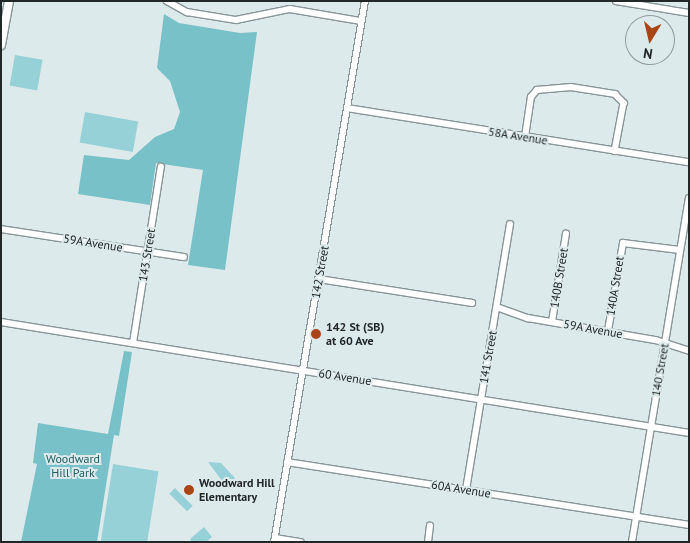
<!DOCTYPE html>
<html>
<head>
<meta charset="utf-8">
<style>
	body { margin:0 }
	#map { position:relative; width:690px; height:543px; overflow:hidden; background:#dceaeb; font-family:"PT Sans",sans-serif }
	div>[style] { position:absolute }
	.green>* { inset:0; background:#97d1d8; transform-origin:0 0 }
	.forest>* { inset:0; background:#79c1c9 }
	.roads { filter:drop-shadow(1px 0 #889597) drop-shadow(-1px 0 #889597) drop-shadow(0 1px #889597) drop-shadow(0 -1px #889597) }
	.minor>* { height:5.5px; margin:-2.75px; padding:0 2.75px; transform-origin:2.75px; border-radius:2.75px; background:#fff }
	.major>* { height:8px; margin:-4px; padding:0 4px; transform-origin:4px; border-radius:4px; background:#fff }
	.dots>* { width:14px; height:14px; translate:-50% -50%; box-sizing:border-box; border:2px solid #dceaeb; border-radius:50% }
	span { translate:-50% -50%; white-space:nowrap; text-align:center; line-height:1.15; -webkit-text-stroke:4px #dceaeb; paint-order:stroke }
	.street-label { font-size:12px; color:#222728 }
	.poi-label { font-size:12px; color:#222728; font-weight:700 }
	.left { translate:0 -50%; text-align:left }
	.park-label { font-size:12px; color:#215d64 }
	.frame { position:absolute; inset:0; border:2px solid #222728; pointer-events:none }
	.north { position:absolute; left:625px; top:15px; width:50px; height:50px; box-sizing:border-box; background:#dceaeb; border:1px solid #929c9d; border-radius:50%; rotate:189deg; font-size:14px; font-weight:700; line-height:20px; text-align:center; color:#222728 }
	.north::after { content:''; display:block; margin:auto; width:18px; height:22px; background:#aa4517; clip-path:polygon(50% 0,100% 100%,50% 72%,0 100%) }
</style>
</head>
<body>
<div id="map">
	<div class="green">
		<i style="left:15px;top:55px;width:28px;height:31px;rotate:10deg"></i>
		<i style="left:85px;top:112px;width:54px;height:31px;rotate:10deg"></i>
		<i style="clip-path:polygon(208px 462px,221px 463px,235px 478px,226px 486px)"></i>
		<i style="left:113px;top:464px;width:46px;height:79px;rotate:9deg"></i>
		<i style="left:175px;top:488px;width:25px;height:8px;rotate:45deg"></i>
		<i style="clip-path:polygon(204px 527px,212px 537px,206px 542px,192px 542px,190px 539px)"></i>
	</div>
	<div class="forest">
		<i style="clip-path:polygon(164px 14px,179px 23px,240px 33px,257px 32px,225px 270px,188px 265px,203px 170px,156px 163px,150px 205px,78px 194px,84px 155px,129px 160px,155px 137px,174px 129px,180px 112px,170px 81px,157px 68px)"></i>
		<i style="clip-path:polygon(124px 351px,132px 352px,119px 436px,114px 435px,97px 542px,21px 542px,37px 464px,33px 463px,38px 423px,108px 434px)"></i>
	</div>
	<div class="roads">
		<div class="minor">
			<i style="left:167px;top:1px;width:23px;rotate:29deg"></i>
			<i style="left:187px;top:12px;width:50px;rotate:9.3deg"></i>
			<i style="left:236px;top:20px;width:55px;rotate:-11.5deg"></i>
			<i style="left:290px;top:9px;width:72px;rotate:9.6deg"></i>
			<i style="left:616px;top:1px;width:74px;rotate:9.3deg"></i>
			<i style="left:347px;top:108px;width:346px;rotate:9deg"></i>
			<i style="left:525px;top:137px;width:40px;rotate:-81.5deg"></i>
			<i style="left:531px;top:97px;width:9px;rotate:-49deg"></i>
			<i style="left:537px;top:90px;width:34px;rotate:-5deg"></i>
			<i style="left:571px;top:87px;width:45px;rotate:9deg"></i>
			<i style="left:615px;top:94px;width:13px;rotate:45deg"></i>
			<i style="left:624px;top:103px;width:49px;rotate:100.6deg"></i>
			<i style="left:1px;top:229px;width:185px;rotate:8.7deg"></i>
			<i style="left:319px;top:279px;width:155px;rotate:8.9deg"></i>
			<i style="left:497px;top:307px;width:33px;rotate:20deg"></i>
			<i style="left:528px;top:318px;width:130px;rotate:9.8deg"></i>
			<i style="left:656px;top:340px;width:35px;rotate:18deg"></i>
			<i style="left:1px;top:322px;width:697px;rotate:9.16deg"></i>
			<i style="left:552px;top:322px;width:89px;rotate:-81deg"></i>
			<i style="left:608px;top:331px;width:89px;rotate:-80.3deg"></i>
			<i style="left:623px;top:243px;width:57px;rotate:7deg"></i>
			<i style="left:133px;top:343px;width:178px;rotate:-81deg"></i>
			<i style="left:287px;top:462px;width:407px;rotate:8.9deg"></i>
			<i style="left:466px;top:490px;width:269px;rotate:-80.6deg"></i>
			<i style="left:275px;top:538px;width:26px;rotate:9deg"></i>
			<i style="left:274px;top:542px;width:549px;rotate:-80.45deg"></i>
			<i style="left:428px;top:542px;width:16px;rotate:-83deg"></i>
			<i style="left:632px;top:542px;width:348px;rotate:-80.6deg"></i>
		</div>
		<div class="major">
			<i style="left:1px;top:45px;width:45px;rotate:-79.7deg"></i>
		</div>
	</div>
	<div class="dots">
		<i style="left:316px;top:334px;background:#aa4517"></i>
		<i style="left:189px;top:490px;background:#aa4517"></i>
	</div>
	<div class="street-label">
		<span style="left:518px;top:136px;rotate:9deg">58A Avenue</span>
		<span style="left:93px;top:243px;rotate:9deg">59A Avenue</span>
		<span style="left:147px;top:255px;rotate:-81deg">143 Street</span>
		<span style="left:320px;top:272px;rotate:-80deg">142 Street</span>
		<span style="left:559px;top:278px;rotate:-81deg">140B Street</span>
		<span style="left:615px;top:286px;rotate:-81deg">140A Street</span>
		<span style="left:593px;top:329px;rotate:10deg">59A Avenue</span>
		<span style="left:488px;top:357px;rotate:-80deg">141 Street</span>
		<span style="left:660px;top:370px;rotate:-80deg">140 Street</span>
		<span style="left:345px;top:377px;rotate:9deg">60 Avenue</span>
		<span style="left:461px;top:489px;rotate:9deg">60A Avenue</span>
	</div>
	<div class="poi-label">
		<span class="left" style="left:326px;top:334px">142 St (SB)<br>at 60 Ave</span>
		<span class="left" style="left:199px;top:490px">Woodward Hill<br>Elementary</span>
	</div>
	<div class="park-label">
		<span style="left:73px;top:466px">Woodward<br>Hill Park</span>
	</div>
	<div class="frame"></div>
	<div class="north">N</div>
</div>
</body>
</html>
